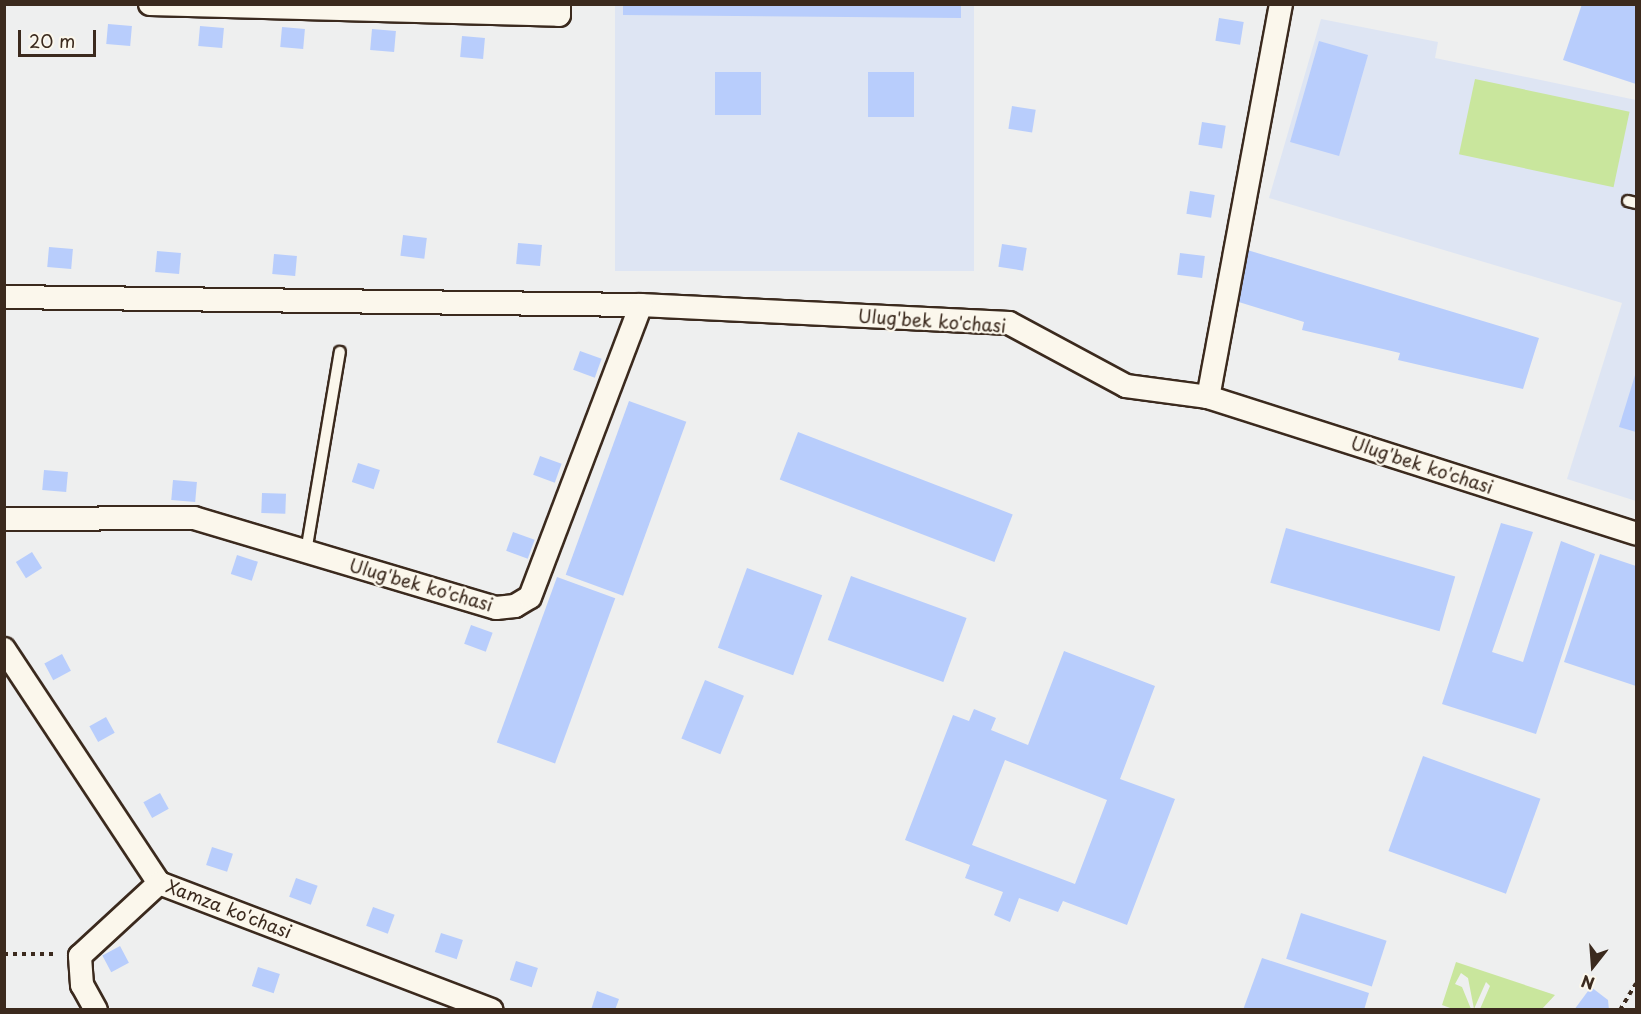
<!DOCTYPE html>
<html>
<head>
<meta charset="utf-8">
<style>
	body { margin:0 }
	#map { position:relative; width:1641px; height:1014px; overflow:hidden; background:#eeefef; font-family:"Playpen Sans",sans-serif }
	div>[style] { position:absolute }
	.built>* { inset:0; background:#dee5f3; transform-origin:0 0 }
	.green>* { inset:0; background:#c9e69d; transform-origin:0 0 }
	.building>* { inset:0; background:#b8cdfc; transform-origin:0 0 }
	.path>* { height:4px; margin-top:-2px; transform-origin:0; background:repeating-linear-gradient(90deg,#3b2a1e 0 4.5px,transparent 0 9px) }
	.roads { filter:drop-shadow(2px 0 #3b2a1e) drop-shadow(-2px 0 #3b2a1e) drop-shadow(0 2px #3b2a1e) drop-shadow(0 -2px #3b2a1e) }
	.service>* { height:10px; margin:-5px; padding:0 5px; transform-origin:5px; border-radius:5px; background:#fbf7ec }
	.minor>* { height:22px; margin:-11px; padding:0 11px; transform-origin:11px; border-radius:11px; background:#fbf7ec }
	span { translate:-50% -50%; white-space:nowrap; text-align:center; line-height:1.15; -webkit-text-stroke:4.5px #fbf7ec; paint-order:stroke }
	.street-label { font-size:18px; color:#3b2a1e }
	.frame { position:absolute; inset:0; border:6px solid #3b2a1e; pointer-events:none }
	.north { position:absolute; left:1563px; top:936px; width:60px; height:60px; -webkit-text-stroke:4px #fbf7ec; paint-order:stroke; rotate:197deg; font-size:16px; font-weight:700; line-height:24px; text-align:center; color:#3b2a1e }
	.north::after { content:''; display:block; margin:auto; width:21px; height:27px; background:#3b2a1e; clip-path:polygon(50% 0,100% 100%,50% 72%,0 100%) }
	.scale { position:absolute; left:18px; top:30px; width:78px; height:27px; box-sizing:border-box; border:3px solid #3b2a1e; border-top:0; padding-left:8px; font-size:18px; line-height:21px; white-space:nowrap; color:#3b2a1e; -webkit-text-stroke:4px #fbf7ec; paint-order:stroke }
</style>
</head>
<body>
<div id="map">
	<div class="built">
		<i style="left:615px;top:5px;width:359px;height:266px"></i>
		<i style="clip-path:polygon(1321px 19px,1438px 42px,1435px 58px,1636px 100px,1636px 501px,1567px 479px,1622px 303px,1269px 198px)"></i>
	</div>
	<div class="green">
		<i style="left:1475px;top:79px;width:158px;height:77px;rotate:12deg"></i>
		<i style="clip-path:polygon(1456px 962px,1555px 995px,1542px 1009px,1480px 1009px,1490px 986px,1486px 982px,1474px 1009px,1468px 978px,1461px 973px,1455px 984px,1462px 987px,1471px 1009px,1453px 1009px,1442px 1005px)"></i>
	</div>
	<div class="building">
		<i style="clip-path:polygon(623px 4px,961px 4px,961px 18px,623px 15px)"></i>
		<i style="clip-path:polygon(1582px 4px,1636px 4px,1636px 84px,1563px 60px)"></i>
		<i style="left:1219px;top:18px;width:25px;height:23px;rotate:9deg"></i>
		<i style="left:108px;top:24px;width:24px;height:20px;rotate:5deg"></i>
		<i style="left:200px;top:26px;width:24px;height:20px;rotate:5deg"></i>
		<i style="left:282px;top:27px;width:23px;height:20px;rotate:5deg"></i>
		<i style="left:372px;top:29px;width:24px;height:21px;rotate:5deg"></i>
		<i style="left:462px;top:36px;width:23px;height:21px;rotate:5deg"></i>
		<i style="left:1319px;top:41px;width:51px;height:105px;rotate:16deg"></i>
		<i style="left:715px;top:72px;width:46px;height:43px"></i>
		<i style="left:868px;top:72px;width:46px;height:45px"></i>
		<i style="left:1012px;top:106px;width:24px;height:23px;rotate:9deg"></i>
		<i style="left:1202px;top:122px;width:24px;height:23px;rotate:9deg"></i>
		<i style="left:1190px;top:191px;width:25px;height:23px;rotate:9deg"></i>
		<i style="left:403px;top:235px;width:24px;height:21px;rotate:7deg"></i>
		<i style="left:518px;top:243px;width:24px;height:21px;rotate:5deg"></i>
		<i style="left:1002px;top:244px;width:25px;height:23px;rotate:9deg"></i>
		<i style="left:49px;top:247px;width:24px;height:20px;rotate:5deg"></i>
		<i style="clip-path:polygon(1244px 249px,1539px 338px,1523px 389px,1398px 360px,1400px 353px,1302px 330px,1304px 322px,1229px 299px)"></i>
		<i style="left:157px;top:251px;width:24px;height:21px;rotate:5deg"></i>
		<i style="left:1180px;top:253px;width:25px;height:22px;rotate:7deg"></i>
		<i style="left:274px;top:254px;width:23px;height:20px;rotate:5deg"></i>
		<i style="left:580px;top:351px;width:23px;height:20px;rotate:20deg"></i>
		<i style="clip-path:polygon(1636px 372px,1636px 432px,1619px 427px)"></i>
		<i style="left:629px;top:401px;width:61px;height:185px;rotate:20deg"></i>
		<i style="left:798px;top:432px;width:230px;height:51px;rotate:21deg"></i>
		<i style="left:540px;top:456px;width:23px;height:20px;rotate:20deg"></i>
		<i style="left:358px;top:463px;width:23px;height:20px;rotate:18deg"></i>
		<i style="left:44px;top:470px;width:24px;height:20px;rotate:5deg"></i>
		<i style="left:173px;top:480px;width:24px;height:20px;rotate:5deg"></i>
		<i style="left:262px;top:493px;width:24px;height:20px;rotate:2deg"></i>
		<i style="clip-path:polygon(1501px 523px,1533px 532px,1492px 652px,1523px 662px,1561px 541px,1595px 554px,1536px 734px,1442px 704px)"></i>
		<i style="left:1286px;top:528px;width:176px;height:57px;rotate:16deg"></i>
		<i style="left:513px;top:532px;width:23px;height:20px;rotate:20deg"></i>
		<i style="left:32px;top:552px;width:19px;height:19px;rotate:58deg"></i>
		<i style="clip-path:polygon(1600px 554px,1636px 566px,1636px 686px,1564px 662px)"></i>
		<i style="left:237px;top:555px;width:22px;height:20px;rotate:18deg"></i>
		<i style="left:747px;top:568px;width:80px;height:85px;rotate:20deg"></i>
		<i style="left:851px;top:576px;width:123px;height:68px;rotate:20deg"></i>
		<i style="left:557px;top:577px;width:62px;height:176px;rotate:20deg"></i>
		<i style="left:471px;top:625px;width:23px;height:20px;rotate:20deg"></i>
		<i style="clip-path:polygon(evenodd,1064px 651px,1155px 686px,1120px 779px,1175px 799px,1127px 925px,1063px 901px,1058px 912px,1019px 898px,1010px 922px,994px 915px,1003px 892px,965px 878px,970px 865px,905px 840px,953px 715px,969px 721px,974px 709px,996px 718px,991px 730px,1028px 745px,1064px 651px,1005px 760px,1107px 800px,1075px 884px,972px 845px,1005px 760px)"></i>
		<i style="left:62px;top:654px;width:19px;height:20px;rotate:62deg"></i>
		<i style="left:705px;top:680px;width:42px;height:63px;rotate:22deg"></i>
		<i style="left:106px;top:717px;width:18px;height:19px;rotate:61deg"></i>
		<i style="left:1423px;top:756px;width:125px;height:101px;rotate:20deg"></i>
		<i style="left:160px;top:793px;width:18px;height:19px;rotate:61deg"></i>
		<i style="left:212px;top:847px;width:22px;height:19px;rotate:18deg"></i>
		<i style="left:296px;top:878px;width:23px;height:20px;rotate:20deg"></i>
		<i style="left:373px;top:907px;width:23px;height:20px;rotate:20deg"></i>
		<i style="left:1301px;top:913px;width:90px;height:48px;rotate:18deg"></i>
		<i style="left:441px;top:933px;width:23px;height:20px;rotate:18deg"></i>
		<i style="left:120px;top:946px;width:19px;height:20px;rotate:62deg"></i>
		<i style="clip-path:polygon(1262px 958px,1369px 993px,1364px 1010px,1243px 1010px)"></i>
		<i style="left:516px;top:961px;width:23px;height:20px;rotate:18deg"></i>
		<i style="left:258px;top:967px;width:23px;height:20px;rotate:18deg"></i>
		<i style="clip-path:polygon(1591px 987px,1608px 1000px,1609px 1010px,1574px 1010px)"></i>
		<i style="clip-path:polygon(597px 991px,619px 999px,615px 1010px,591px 1010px)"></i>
	</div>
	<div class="path">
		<i style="left:4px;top:954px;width:52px"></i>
		<i style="left:1620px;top:1010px;width:31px;rotate:-59deg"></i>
	</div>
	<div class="roads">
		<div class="service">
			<i style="left:1628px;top:201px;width:8px;rotate:14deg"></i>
			<i style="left:306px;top:552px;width:203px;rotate:-80.4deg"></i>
		</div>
		<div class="minor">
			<i style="left:150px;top:4px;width:409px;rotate:1.5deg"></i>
			<i style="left:559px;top:15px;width:11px;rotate:-90deg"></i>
			<i style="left:1281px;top:4px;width:400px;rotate:100.5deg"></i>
			<i style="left:1208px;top:397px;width:449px;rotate:17.7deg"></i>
			<i style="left:4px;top:297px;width:637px;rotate:0.72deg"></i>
			<i style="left:641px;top:305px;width:368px;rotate:2.8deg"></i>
			<i style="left:1009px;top:323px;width:133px;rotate:28.3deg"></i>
			<i style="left:1126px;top:386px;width:83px;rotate:7.6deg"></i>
			<i style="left:4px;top:519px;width:190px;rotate:-0.3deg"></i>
			<i style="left:194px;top:518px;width:315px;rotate:16.6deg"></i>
			<i style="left:496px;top:608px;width:19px;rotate:-6deg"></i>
			<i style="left:515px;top:606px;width:17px;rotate:-31deg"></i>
			<i style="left:530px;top:597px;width:312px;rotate:-69.2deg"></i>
			<i style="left:4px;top:649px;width:281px;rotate:56.5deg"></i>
			<i style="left:159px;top:883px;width:356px;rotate:20.9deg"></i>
			<i style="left:96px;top:1010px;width:29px;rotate:-119deg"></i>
			<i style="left:82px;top:985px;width:29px;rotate:-94deg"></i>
			<i style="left:80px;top:956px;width:108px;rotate:-42.7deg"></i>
		</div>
	</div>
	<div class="street-label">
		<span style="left:932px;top:321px;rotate:4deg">Ulug'bek ko'chasi</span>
		<span style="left:1422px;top:465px;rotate:18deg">Ulug'bek ko'chasi</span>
		<span style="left:421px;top:585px;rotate:16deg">Ulug'bek ko'chasi</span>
		<span style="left:229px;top:909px;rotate:21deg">Xamza ko'chasi</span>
	</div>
	<div class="frame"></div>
	<div class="north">N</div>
	<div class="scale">20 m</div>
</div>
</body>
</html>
